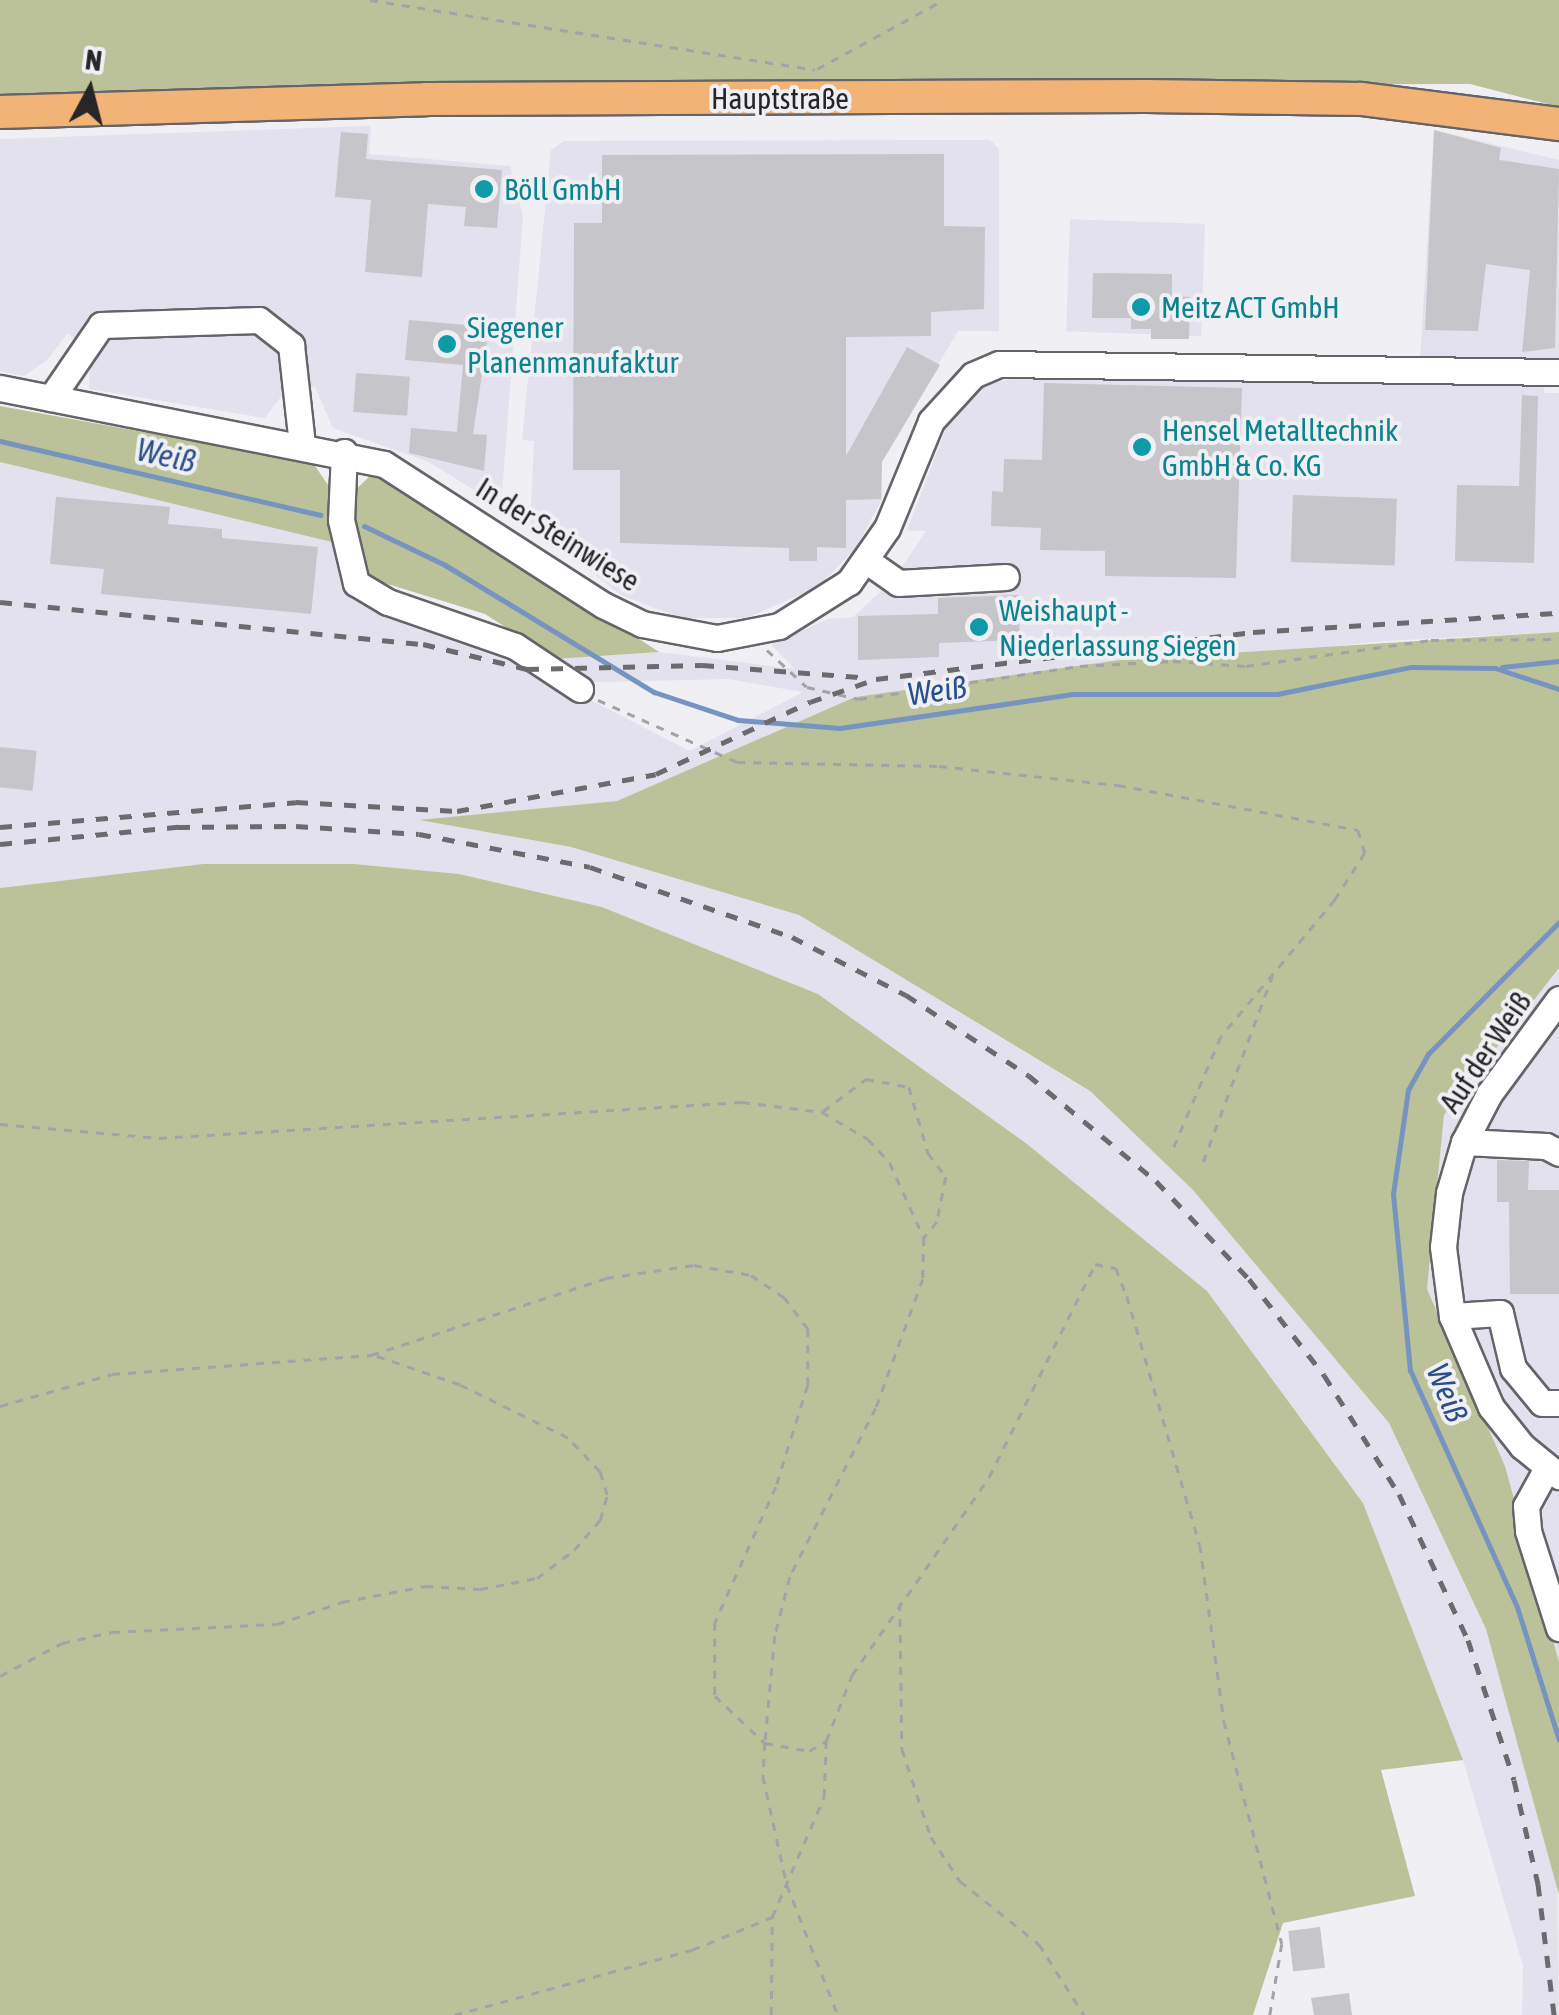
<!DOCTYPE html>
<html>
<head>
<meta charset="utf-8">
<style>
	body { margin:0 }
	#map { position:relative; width:1559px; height:2015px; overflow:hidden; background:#efeff4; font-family:"Asap Condensed",sans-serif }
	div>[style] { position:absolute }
	.built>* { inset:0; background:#e2e1ed; transform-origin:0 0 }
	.green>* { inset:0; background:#bbc299 }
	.stream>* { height:5px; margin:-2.5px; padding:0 2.5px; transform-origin:2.5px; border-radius:2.5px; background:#7793c0 }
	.building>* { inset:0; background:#c5c5ca; transform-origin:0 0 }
	.path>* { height:2.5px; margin-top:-1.25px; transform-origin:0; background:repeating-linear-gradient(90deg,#a3a3a7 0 8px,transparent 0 16px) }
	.roads { filter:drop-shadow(2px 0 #656569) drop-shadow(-2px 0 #656569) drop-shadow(0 2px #656569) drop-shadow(0 -2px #656569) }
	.minor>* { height:25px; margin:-12.5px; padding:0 12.5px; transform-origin:12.5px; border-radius:12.5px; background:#fff }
	.major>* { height:32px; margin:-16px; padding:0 16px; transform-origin:16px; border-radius:16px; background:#f2b376 }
	.rail>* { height:5px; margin-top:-2.5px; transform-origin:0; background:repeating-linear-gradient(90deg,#6b6a6d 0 12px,transparent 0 24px) }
	.dots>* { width:28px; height:28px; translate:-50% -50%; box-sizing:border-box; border:5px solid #efeff4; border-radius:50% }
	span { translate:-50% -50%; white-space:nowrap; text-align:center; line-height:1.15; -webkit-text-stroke:8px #efeff4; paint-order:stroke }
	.street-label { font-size:30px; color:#262527 }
	.culture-label { font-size:30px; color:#0d838f }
	.left { translate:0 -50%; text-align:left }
	.water-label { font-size:32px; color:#2b4f89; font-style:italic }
	.north { position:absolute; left:40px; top:40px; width:100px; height:100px; -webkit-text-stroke:8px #efeff4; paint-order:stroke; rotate:7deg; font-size:28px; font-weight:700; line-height:40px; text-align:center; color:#262527 }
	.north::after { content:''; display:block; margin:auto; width:35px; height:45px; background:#262527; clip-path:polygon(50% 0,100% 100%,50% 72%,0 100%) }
</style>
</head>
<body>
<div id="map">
	<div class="built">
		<i style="clip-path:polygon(371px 126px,369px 154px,510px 166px,523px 216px,501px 507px,429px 462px,333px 428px,315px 387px,285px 391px,265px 418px,89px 389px,90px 354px,68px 333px,47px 360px,24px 376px,0 371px,0 139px)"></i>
		<i style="clip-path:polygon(1434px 130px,1559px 160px,1559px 359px,1420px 360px)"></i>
		<i style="clip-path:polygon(990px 140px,999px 149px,999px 331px,958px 331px,882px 458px,882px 499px,855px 549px,818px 587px,746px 618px,681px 618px,621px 595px,530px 526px,534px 441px,522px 440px,551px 150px,564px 141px)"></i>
		<i style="left:1205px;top:224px;width:112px;height:135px;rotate:92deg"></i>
		<i style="clip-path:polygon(evenodd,1042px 373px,1542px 384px,1545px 393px,1559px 393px,1559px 632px,1384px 641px,855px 697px,617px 801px,423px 821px,571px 847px,799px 915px,1089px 1091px,1193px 1189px,1389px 1423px,1486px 1629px,1557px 1878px,1559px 2015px,1522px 2015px,1523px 1966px,1463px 1760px,1363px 1503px,1207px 1291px,1027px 1144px,818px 994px,602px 907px,459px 874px,354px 864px,203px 864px,0 888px,0 462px,336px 543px,345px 580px,555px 659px,659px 652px,795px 669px,771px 645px,828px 619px,853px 617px,894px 579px,926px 531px,907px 530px,952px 413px,987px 384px,1042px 373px,728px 679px,803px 692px,690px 751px,557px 683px,728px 679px)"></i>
		<i style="clip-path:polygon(1559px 968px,1559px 1662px,1505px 1466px,1427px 1289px,1444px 1115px)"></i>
	</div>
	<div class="green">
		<i style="clip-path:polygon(0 0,1559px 0,1559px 107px,1470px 84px,678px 85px,0 99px)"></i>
		<i style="clip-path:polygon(0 406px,313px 463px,328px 485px,336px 543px,0 462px)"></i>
		<i style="clip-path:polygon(371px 475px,437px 506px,659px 652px,555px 659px,485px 614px,365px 577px,348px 497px)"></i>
		<i style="clip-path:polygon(1559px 632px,1559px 968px,1444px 1115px,1427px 1289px,1505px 1466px,1559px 1662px,1559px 1895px,1486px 1629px,1389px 1423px,1193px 1190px,1090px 1091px,799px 915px,571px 847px,419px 820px,617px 801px,855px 697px,1120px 660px)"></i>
		<i style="clip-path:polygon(203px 864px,354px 864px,459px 874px,602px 907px,818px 994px,1027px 1144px,1207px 1291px,1363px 1503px,1463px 1760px,1381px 1770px,1415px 1896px,1283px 1923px,1253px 2015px,0 2015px,0 888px)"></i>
	</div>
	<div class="stream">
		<i style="left:0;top:441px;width:329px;rotate:13deg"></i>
		<i style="left:364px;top:526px;width:90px;rotate:25.7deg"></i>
		<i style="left:445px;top:565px;width:245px;rotate:31.3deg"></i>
		<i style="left:654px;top:692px;width:89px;rotate:18.4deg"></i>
		<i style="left:738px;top:720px;width:102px;rotate:4.5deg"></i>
		<i style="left:840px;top:728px;width:235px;rotate:-8.3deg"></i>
		<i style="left:1073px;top:694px;width:204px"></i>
		<i style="left:1277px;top:694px;width:137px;rotate:-11.4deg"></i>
		<i style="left:1411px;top:667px;width:84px;rotate:0.7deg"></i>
		<i style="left:1495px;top:668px;width:67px;rotate:18.2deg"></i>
		<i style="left:1502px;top:667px;width:57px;rotate:-6deg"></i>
		<i style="left:1559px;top:922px;width:186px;rotate:134.8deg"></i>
		<i style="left:1428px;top:1054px;width:41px;rotate:119.1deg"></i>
		<i style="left:1408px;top:1090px;width:105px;rotate:98.2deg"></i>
		<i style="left:1393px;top:1194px;width:177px;rotate:84.5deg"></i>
		<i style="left:1410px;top:1370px;width:260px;rotate:65.7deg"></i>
		<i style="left:1517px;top:1607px;width:139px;rotate:72.5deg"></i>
	</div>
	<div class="building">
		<i style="clip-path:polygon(1434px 130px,1501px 148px,1499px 160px,1559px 169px,1555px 348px,1522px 352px,1530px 270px,1486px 264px,1478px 331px,1425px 330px)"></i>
		<i style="clip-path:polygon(341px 132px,368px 134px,366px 159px,502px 170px,497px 228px,464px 226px,466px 207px,428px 204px,422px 277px,365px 272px,371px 200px,335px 197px)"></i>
		<i style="clip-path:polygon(944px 154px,944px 226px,985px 227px,984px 309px,931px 312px,931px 336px,846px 337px,846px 456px,907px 347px,940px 365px,882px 462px,881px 499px,846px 500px,846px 548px,817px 547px,817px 561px,789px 561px,789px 548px,620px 543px,620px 470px,573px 470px,574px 223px,602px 223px,602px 155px)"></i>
		<i style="clip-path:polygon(1093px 273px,1172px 274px,1172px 296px,1190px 297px,1189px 339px,1151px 339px,1151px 329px,1131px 329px,1131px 318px,1092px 318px)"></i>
		<i style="clip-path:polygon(409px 320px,489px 327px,473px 434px,487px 435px,484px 471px,409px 453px,411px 428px,457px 432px,463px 365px,405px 360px)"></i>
		<i style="left:356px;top:373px;width:54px;height:39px;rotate:4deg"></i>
		<i style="clip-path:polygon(1044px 383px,1242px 388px,1236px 578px,1105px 576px,1105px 551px,1040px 550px,1041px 528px,991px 526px,992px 491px,1003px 492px,1004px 459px,1042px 460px)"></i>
		<i style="clip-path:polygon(1522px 395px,1538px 396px,1534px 563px,1455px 561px,1457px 485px,1519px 486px)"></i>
		<i style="left:1293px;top:495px;width:104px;height:67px;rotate:2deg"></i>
		<i style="clip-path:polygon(56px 497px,170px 507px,168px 524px,222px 529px,222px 538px,318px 547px,311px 614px,101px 594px,104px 569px,50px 564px)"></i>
		<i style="clip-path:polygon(1018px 595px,1020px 640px,939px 643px,939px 657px,858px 660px,858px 616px,938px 614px,938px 598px)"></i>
		<i style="left:0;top:747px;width:37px;height:40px;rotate:6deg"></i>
		<i style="clip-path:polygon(1497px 1160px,1529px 1161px,1528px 1190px,1559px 1190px,1559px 1294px,1510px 1294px,1509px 1202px,1497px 1202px)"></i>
		<i style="left:1320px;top:1927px;width:41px;height:32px;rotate:83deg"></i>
		<i style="clip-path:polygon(1349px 1993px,1352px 2015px,1314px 2015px,1311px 1998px)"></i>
	</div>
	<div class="path">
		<i style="left:370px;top:0;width:450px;rotate:8.9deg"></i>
		<i style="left:817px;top:69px;width:144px;rotate:-28.7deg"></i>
		<i style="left:767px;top:650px;width:54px;rotate:42.8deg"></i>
		<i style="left:807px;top:687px;width:53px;rotate:13deg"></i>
		<i style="left:859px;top:699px;width:223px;rotate:-8.5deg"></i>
		<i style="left:1080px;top:666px;width:93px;rotate:-3.1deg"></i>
		<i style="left:1173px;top:661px;width:73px;rotate:3.9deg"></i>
		<i style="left:1246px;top:666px;width:187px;rotate:-8deg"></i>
		<i style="left:1431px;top:640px;width:128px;rotate:-0.4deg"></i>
		<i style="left:598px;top:700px;width:152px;rotate:24deg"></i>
		<i style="left:737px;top:762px;width:202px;rotate:1.1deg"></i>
		<i style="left:939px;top:766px;width:180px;rotate:6.1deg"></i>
		<i style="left:1118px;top:785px;width:244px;rotate:10.6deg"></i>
		<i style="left:1358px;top:830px;width:24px;rotate:73deg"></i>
		<i style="left:1365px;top:853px;width:56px;rotate:122.6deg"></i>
		<i style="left:1335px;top:900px;width:178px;rotate:129.8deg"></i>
		<i style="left:1221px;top:1037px;width:120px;rotate:113.1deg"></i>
		<i style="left:823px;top:1111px;width:54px;rotate:-36.7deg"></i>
		<i style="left:866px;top:1079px;width:44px;rotate:10.5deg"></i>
		<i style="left:909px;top:1087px;width:69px;rotate:73.9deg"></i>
		<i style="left:928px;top:1153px;width:30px;rotate:53deg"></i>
		<i style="left:946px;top:1177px;width:46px;rotate:101.3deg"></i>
		<i style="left:937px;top:1222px;width:21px;rotate:129deg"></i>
		<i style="left:0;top:1124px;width:160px;rotate:5deg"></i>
		<i style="left:159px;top:1138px;width:584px;rotate:-3.53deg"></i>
		<i style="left:742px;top:1102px;width:81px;rotate:7.1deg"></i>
		<i style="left:822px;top:1112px;width:53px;rotate:30.4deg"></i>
		<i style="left:868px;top:1139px;width:33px;rotate:47deg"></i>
		<i style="left:890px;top:1163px;width:82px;rotate:65.6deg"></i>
		<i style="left:924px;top:1238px;width:41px;rotate:91.4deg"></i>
		<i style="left:923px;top:1279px;width:137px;rotate:110deg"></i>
		<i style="left:876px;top:1408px;width:190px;rotate:117deg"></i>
		<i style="left:790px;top:1577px;width:61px;rotate:104.3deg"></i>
		<i style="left:775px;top:1636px;width:107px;rotate:95.3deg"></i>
		<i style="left:765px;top:1743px;width:33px;rotate:93deg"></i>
		<i style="left:763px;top:1776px;width:112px;rotate:77.6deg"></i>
		<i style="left:787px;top:1885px;width:140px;rotate:68.6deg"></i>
		<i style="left:1203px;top:1162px;width:198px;rotate:-69.6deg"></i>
		<i style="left:0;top:1406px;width:116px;rotate:-15.9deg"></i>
		<i style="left:112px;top:1374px;width:260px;rotate:-4.2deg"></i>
		<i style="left:371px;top:1355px;width:247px;rotate:-18.1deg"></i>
		<i style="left:606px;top:1278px;width:89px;rotate:-8.4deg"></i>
		<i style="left:694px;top:1265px;width:58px;rotate:10deg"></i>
		<i style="left:751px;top:1275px;width:40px;rotate:34deg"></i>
		<i style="left:784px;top:1297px;width:40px;rotate:53deg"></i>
		<i style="left:808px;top:1329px;width:56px;rotate:90deg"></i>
		<i style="left:808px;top:1385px;width:107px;rotate:107.4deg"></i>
		<i style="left:776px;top:1487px;width:149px;rotate:114.2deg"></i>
		<i style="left:715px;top:1623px;width:73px;rotate:90deg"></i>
		<i style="left:715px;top:1696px;width:69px;rotate:43.2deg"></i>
		<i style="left:765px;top:1743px;width:45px;rotate:10.3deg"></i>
		<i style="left:809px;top:1751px;width:20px;rotate:-30deg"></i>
		<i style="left:900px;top:1603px;width:146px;rotate:89.2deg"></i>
		<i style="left:902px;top:1749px;width:93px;rotate:71.8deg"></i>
		<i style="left:931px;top:1837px;width:53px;rotate:56.6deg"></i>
		<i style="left:960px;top:1881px;width:101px;rotate:38.6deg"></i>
		<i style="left:1039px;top:1944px;width:84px;rotate:57.6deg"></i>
		<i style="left:0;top:1676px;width:70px;rotate:-28deg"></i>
		<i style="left:62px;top:1643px;width:51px;rotate:-12.4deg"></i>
		<i style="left:112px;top:1632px;width:165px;rotate:-2.8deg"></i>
		<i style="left:277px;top:1624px;width:69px;rotate:-18.7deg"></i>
		<i style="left:342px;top:1602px;width:85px;rotate:-10.9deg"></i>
		<i style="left:425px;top:1586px;width:55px;rotate:3.1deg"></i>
		<i style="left:480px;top:1589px;width:58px;rotate:-10.9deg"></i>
		<i style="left:537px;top:1578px;width:46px;rotate:-37.1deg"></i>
		<i style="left:574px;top:1550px;width:40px;rotate:-49deg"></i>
		<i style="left:600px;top:1520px;width:26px;rotate:-74deg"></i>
		<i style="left:607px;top:1495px;width:24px;rotate:-107deg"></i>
		<i style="left:600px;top:1472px;width:47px;rotate:-133.3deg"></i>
		<i style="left:568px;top:1438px;width:120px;rotate:-153.9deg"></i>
		<i style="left:460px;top:1385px;width:92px;rotate:-161deg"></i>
		<i style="left:454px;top:2015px;width:247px;rotate:-15.3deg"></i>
		<i style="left:692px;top:1950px;width:87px;rotate:-22.4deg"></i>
		<i style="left:772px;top:1917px;width:131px;rotate:-66.6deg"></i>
		<i style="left:824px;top:1797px;width:56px;rotate:-88deg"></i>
		<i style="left:826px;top:1741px;width:71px;rotate:-68.5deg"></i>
		<i style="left:852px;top:1675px;width:241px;rotate:-55.3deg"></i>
		<i style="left:989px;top:1477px;width:238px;rotate:-63.5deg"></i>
		<i style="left:1095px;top:1264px;width:21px;rotate:11deg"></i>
		<i style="left:1116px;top:1268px;width:30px;rotate:69deg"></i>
		<i style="left:1127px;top:1296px;width:259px;rotate:73.7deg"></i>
		<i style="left:1200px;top:1545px;width:178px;rotate:82.2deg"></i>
		<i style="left:1224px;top:1721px;width:230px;rotate:75.4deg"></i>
		<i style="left:1282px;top:1944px;width:72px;rotate:99.6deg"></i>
		<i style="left:771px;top:2015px;width:98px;rotate:-89.4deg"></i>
	</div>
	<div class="roads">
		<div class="minor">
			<i style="left:0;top:388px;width:391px;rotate:11.2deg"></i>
			<i style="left:384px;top:464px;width:260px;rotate:32.8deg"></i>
			<i style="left:603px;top:605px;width:43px;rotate:26deg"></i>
			<i style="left:642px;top:624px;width:76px;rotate:10.6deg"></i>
			<i style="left:717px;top:638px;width:63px;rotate:-11deg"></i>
			<i style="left:779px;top:626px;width:83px;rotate:-32.2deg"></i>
			<i style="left:849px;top:582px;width:66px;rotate:-54.9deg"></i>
			<i style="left:887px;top:528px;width:116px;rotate:-67.6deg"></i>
			<i style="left:931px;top:421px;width:62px;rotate:-47.6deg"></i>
			<i style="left:973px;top:375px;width:28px;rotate:-23deg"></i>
			<i style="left:999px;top:364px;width:560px;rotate:0.82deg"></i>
			<i style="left:51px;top:398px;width:88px;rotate:-55.6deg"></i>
			<i style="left:101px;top:325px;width:158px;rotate:-1.8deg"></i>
			<i style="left:259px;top:320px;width:41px;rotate:38deg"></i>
			<i style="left:291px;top:345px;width:100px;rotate:83.7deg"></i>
			<i style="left:344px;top:452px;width:68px;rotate:92.5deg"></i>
			<i style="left:341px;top:520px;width:65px;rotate:76.6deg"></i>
			<i style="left:356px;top:583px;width:37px;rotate:31deg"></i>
			<i style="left:388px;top:602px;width:134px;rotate:19.1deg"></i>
			<i style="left:515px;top:646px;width:78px;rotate:33.5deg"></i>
			<i style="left:867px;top:561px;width:38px;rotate:35deg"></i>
			<i style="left:898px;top:583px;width:108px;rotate:-3.2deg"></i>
			<i style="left:1559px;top:999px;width:118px;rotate:126.4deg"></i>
			<i style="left:1489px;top:1094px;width:54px;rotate:117.5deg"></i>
			<i style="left:1464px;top:1142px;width:53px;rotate:106.4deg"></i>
			<i style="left:1449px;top:1193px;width:54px;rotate:96.3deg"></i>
			<i style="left:1443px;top:1247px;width:70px;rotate:82.6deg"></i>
			<i style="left:1452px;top:1316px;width:99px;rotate:66.8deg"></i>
			<i style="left:1491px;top:1407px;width:50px;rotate:51.5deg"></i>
			<i style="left:1522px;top:1446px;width:48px;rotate:39deg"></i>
			<i style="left:1464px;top:1142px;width:82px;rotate:2.8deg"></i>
			<i style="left:1546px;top:1146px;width:15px;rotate:28deg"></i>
			<i style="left:1452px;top:1316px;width:48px;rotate:-3.6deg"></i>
			<i style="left:1500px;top:1313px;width:57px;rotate:76.7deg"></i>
			<i style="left:1513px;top:1368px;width:45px;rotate:50.4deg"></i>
			<i style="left:1542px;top:1403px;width:17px"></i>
			<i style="left:1547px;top:1468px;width:43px;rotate:118.9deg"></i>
			<i style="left:1526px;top:1506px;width:25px;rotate:85deg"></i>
			<i style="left:1528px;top:1531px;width:102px;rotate:72.3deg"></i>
		</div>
		<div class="major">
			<i style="left:0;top:112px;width:426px;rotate:-1.7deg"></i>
			<i style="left:426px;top:99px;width:720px;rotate:-0.24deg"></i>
			<i style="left:1146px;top:96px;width:215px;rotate:0.8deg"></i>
			<i style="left:1361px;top:99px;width:200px;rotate:7.2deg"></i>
		</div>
	</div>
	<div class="rail">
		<i style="left:0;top:602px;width:425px;rotate:5.7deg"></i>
		<i style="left:423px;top:644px;width:107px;rotate:13.5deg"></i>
		<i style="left:527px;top:669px;width:175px;rotate:-1.3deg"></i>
		<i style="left:702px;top:665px;width:157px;rotate:4.4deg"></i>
		<i style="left:0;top:827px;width:297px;rotate:-4.8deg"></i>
		<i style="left:296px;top:802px;width:161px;rotate:3.2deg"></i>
		<i style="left:457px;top:811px;width:202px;rotate:-10.5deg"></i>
		<i style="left:656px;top:774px;width:170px;rotate:-25.1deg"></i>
		<i style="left:810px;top:702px;width:70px;rotate:-19.2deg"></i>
		<i style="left:876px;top:679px;width:380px;rotate:-7.1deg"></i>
		<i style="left:1253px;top:632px;width:307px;rotate:-3.6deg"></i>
		<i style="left:0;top:844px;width:179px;rotate:-5.5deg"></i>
		<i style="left:178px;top:827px;width:118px;rotate:-0.5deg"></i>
		<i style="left:296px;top:826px;width:123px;rotate:3.7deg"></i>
		<i style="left:419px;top:834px;width:174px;rotate:10.9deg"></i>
		<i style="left:590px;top:867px;width:214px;rotate:19.1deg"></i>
		<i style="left:792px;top:937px;width:128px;rotate:27deg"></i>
		<i style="left:906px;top:995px;width:146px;rotate:33.3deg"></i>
		<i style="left:1028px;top:1075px;width:166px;rotate:39.6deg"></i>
		<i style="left:1156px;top:1181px;width:135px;rotate:46.5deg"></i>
		<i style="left:1249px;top:1279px;width:122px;rotate:52deg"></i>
		<i style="left:1324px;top:1375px;width:141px;rotate:57.8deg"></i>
		<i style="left:1399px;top:1494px;width:161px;rotate:64.7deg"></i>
		<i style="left:1468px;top:1640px;width:147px;rotate:71.8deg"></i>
		<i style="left:1514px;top:1780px;width:107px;rotate:77deg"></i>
		<i style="left:1538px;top:1884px;width:132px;rotate:83deg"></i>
	</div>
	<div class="dots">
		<i style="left:484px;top:189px;background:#0f9aa8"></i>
		<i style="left:1141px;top:307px;background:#0f9aa8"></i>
		<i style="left:447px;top:344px;background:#0f9aa8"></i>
		<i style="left:1142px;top:447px;background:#0f9aa8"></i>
		<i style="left:979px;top:627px;background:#0f9aa8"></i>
	</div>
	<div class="street-label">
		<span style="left:780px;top:98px">Hauptstraße</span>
		<span style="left:558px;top:534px;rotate:32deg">In der Steinwiese</span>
		<span style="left:1485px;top:1052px;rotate:-56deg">Auf der Weiß</span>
	</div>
	<div class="culture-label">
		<span class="left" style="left:504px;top:189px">Böll GmbH</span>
		<span class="left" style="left:1161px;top:307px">Meitz ACT GmbH</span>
		<span class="left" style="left:467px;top:344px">Siegener<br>Planenmanufaktur</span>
		<span class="left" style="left:1162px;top:447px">Hensel Metalltechnik<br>GmbH &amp; Co. KG</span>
		<span class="left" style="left:999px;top:627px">Weishaupt -<br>Niederlassung Siegen</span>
	</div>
	<div class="water-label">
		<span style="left:166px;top:456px;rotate:13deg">Weiß</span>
		<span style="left:937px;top:691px;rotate:-8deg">Weiß</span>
		<span style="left:1447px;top:1393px;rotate:68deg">Weiß</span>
	</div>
	<div class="north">N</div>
</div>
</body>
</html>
